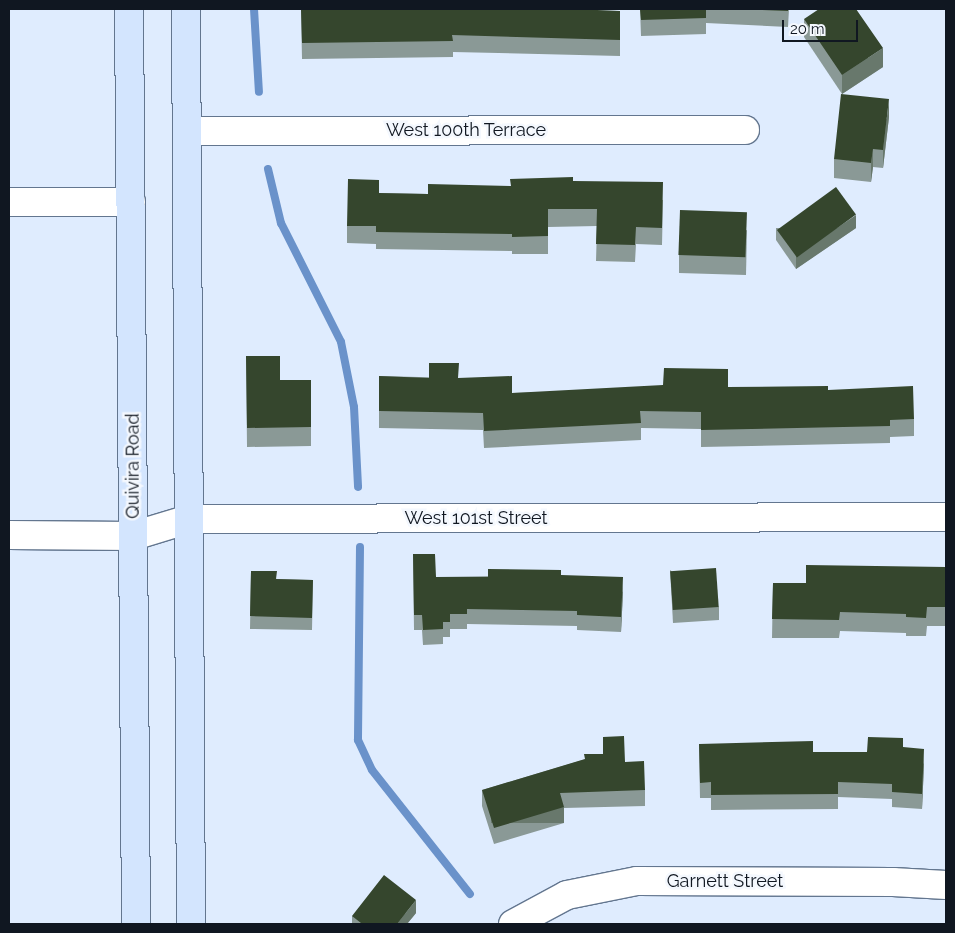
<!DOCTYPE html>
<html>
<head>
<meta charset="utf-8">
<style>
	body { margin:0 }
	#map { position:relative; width:955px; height:933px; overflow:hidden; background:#dfecfe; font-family:Raleway,sans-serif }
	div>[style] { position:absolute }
	.stream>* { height:8px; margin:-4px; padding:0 4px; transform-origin:4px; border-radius:4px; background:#6a92ca }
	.roads { filter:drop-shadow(1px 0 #63768f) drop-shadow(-1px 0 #63768f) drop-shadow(0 1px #63768f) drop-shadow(0 -1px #63768f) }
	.street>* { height:28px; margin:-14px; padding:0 14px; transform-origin:14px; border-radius:14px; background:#fff }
	.primary>* { height:28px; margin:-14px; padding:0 14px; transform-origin:14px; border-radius:14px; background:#d3e5fe }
	.wall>* { inset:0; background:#8a9996 }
	.shaded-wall>* { inset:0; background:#68786c; transform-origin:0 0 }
	.building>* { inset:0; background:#35462d; transform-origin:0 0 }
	span { translate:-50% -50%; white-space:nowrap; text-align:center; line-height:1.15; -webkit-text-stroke:5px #f4f8fe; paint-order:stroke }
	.street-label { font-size:18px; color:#101721 }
	.frame { position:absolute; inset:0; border:10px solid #101721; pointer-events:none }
	.scale { position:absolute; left:782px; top:20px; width:76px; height:22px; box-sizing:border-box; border:2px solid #101721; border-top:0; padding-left:6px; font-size:15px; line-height:18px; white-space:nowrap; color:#101721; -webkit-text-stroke:4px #f4f8fe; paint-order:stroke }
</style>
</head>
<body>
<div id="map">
	<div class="stream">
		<i style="left:254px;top:9px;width:83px;rotate:86.6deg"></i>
		<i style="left:268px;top:169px;width:56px;rotate:76.5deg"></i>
		<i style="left:281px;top:223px;width:133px;rotate:63.2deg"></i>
		<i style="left:341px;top:342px;width:66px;rotate:78.7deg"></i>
		<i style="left:354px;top:407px;width:80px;rotate:87.1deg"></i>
		<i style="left:360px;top:547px;width:193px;rotate:90.6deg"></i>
		<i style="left:358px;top:740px;width:33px;rotate:65deg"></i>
		<i style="left:372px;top:770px;width:158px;rotate:51.7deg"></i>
	</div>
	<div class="roads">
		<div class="street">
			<i style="left:187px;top:131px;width:558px;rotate:-0.1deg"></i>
			<i style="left:9px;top:202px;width:122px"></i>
			<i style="left:9px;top:535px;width:124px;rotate:0.5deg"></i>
			<i style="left:133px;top:536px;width:59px;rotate:-16.9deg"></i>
			<i style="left:189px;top:519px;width:757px;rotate:-0.15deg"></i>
			<i style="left:513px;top:924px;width:61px;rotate:-28.2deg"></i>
			<i style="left:567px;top:895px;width:71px;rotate:-11.3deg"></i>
			<i style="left:637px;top:881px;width:256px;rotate:0.2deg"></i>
			<i style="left:893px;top:882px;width:53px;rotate:3.2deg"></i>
		</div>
		<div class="primary">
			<i style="left:129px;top:9px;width:915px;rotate:89.56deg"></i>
			<i style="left:186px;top:9px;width:915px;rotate:89.69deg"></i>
		</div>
	</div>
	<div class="wall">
		<i style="clip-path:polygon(301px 9px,620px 11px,620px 56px,453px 52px,453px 57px,302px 59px)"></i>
		<i style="clip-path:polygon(640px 9px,789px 9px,788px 27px,706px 23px,706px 34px,641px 36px)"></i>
		<i style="clip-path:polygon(804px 19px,883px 67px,842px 94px,804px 37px)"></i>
		<i style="clip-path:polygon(889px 117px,883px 168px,873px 167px,871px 182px,834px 178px,834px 159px)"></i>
		<i style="clip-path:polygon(573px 181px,663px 200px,662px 245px,636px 244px,635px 262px,596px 261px,597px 226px,548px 227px,548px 254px,512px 254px,512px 251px,376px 249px,376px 244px,347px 243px,347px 226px,379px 193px,428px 194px)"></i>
		<i style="clip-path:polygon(776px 228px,856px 228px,796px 269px,776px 240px)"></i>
		<i style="clip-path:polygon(747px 230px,746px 275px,679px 273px,679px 255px)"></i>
		<i style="clip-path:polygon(246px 356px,280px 380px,311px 380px,311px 446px,247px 447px)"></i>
		<i style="clip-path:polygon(379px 376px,459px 378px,512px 393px,728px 387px,828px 390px,914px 419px,914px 436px,890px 437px,890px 443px,701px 447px,701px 429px,641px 428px,641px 440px,484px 448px,483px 430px,379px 428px)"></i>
		<i style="clip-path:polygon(413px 554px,436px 577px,561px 575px,623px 592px,621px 632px,577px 630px,577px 626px,467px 624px,467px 629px,450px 629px,450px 637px,443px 637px,443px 644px,423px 645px,422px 630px,414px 630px)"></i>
		<i style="clip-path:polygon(946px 567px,946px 626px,927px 626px,926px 636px,906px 636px,906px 633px,840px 631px,839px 638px,772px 638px,773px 583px,806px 583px)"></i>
		<i style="clip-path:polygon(670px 570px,719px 607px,719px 620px,673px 623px)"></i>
		<i style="clip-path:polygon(251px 571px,277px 579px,313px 580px,312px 630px,250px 629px)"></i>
		<i style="clip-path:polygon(603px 737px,625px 762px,645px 790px,645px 806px,564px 808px,564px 823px,494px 844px,482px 806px,482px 790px,603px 754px)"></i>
		<i style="clip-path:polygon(699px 744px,813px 752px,867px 752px,903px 747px,924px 764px,922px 809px,892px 807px,892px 799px,838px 797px,838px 809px,711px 810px,711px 798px,700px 798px)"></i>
		<i style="clip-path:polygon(416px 913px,407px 924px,352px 924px,352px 916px)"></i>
	</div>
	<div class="shaded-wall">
		<i style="clip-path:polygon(883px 48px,883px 67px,842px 94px,842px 75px)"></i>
		<i style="clip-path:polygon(889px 99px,889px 117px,883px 168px,883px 150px)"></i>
		<i style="clip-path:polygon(873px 149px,873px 167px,871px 182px,871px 163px)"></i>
		<i style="clip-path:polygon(856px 215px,856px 228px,796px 269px,796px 256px)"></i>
		<i style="clip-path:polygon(623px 577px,623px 592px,621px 632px,621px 617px)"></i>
		<i style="clip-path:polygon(924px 749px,924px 764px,922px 809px,922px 794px)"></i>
		<i style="left:564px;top:807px;width:16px;height:73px;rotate:90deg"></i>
		<i style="clip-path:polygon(416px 900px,416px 913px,407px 924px,397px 924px)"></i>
	</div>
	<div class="building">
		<i style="clip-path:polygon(301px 9px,597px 9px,597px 10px,620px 11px,620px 40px,452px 35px,453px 41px,302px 43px)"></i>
		<i style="clip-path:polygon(640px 9px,706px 9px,706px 18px,641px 20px)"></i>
		<i style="clip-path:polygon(735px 9px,788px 9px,788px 11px)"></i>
		<i style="clip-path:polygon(819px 9px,829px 9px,830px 10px,832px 9px,856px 9px,883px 48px,842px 75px,804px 19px)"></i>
		<i style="clip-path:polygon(841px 94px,889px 99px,883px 150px,873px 149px,871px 163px,834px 159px)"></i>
		<i style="clip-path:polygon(573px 177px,573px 181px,663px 182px,662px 228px,636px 227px,635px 245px,596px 244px,597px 209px,548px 209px,548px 236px,512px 237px,512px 234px,376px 232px,376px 226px,347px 226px,348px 179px,379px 180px,379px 193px,428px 194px,428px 184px,511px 186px,510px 179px)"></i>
		<i style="left:836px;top:187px;width:34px;height:73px;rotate:54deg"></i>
		<i style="left:680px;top:210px;width:67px;height:45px;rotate:2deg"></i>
		<i style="clip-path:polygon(246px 356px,280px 356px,280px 380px,311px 380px,311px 427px,247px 428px)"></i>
		<i style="clip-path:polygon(429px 363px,459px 363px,458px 378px,512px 376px,512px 393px,663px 385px,664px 368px,728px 369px,728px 387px,828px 386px,828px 390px,913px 386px,914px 419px,890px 420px,890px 426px,701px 430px,701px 412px,640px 411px,641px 423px,484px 431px,483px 413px,379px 411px,379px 376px,429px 378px)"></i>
		<i style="clip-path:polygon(413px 554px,435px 554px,436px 577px,488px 577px,488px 569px,561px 570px,561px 575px,623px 577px,621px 617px,577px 615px,577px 611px,467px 609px,467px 614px,450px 614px,450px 622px,443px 622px,443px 629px,423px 630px,422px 615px,414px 615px)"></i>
		<i style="clip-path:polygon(806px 565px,946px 567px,946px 607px,927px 607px,926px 618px,906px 617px,906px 614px,840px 612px,839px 620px,772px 619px,773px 583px,806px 583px)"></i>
		<i style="left:716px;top:568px;width:39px;height:46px;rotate:86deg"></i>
		<i style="clip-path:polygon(251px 571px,277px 571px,276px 579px,313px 580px,312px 618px,250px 616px)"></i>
		<i style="clip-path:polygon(624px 736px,625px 762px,644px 761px,645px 790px,560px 793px,564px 807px,494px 828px,482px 790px,585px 759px,584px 754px,603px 754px,603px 737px)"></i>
		<i style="clip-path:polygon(868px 737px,903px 738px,903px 747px,924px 749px,922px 794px,892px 792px,892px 784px,838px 782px,838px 794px,711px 795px,711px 782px,700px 783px,699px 744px,813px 741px,813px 752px,867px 752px)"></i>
		<i style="clip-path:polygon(384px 875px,416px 900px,397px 924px,360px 924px,361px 923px,352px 916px)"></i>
	</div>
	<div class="street-label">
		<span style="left:466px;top:130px">West 100th Terrace</span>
		<span style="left:133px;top:466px;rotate:-90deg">Quivira Road</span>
		<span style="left:476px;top:518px">West 101st Street</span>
		<span style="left:725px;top:881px">Garnett Street</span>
	</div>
	<div class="frame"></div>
	<div class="scale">20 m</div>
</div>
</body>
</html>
